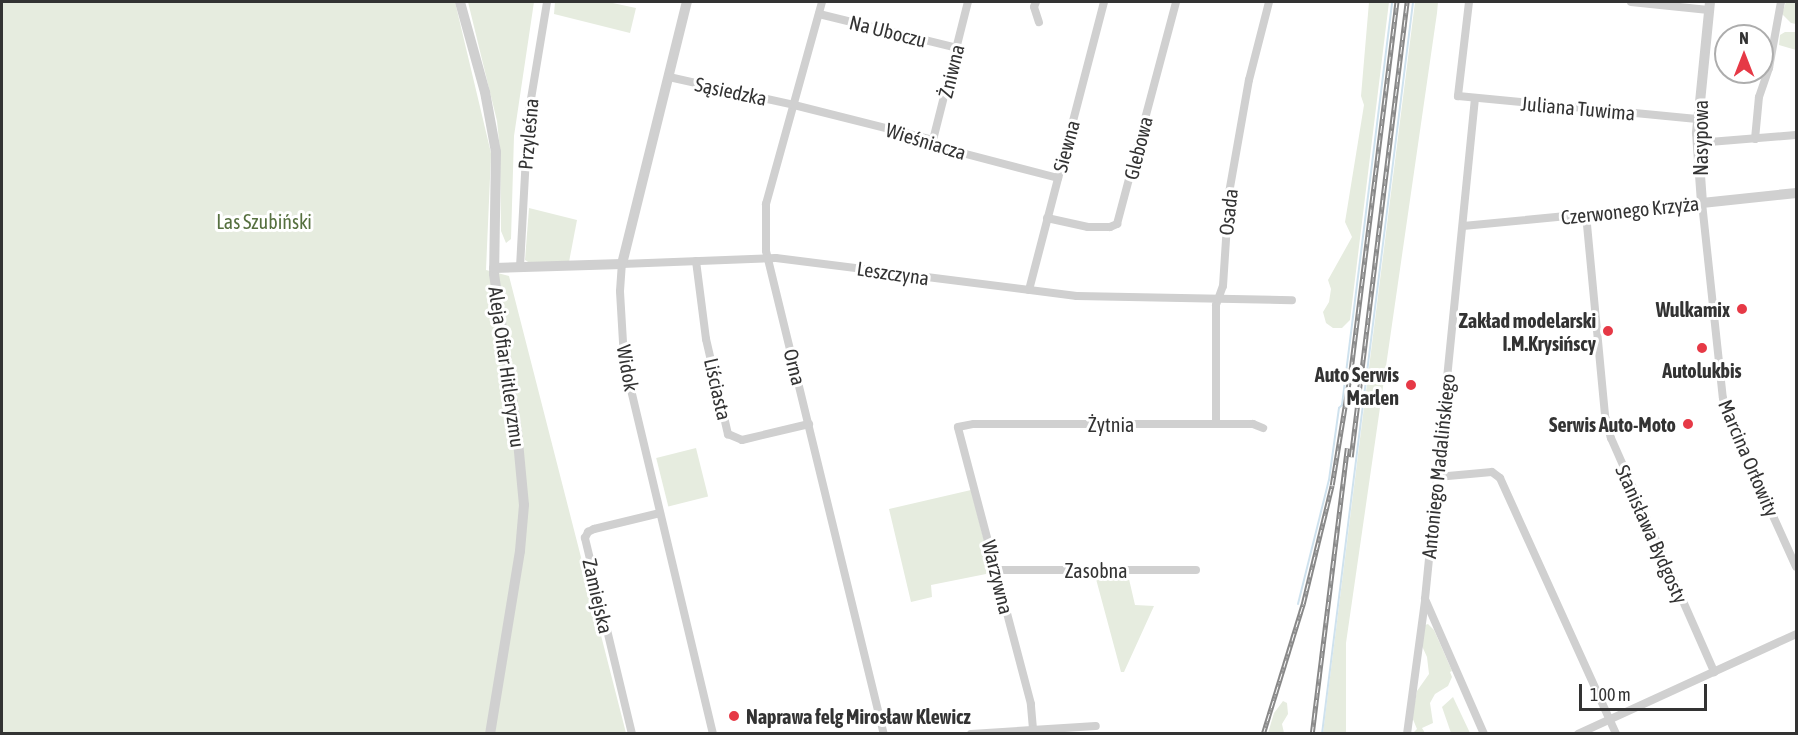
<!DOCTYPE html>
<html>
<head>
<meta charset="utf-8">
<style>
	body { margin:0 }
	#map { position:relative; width:1798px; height:735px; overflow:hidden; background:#fff; font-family:"Asap Condensed",sans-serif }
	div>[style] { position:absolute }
	.green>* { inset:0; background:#e6ecdf; transform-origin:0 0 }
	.stream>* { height:2px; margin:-1px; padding:0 1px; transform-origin:1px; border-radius:1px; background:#cfe2ee }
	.minor>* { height:8px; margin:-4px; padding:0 4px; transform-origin:4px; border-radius:4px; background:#d0d0d0 }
	.tertiary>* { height:10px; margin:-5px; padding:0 5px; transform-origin:5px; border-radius:5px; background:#d0d0d0 }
	.rail>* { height:4.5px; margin-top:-2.25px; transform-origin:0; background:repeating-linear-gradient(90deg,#fff 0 7px,#888 0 14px); box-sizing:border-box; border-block:2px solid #888 }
	.dots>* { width:16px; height:16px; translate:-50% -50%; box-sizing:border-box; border:3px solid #fff; border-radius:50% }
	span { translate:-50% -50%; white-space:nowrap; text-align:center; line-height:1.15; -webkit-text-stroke:6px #fff; paint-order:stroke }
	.street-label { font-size:20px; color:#333 }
	.park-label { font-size:20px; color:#56703f }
	.poi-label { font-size:20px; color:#333; font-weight:700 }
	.right { translate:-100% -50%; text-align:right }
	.left { translate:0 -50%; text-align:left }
	.frame { position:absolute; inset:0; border:3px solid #333; pointer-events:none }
	.north { position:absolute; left:1714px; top:24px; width:60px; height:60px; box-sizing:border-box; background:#fff; border:2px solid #adadad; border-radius:50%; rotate:0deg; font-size:16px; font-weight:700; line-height:24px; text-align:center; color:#333 }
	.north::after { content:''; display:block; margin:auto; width:21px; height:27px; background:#e63946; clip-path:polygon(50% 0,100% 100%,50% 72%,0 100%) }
	.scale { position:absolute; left:1579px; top:684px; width:128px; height:27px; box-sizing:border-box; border:3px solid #333; border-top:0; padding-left:8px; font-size:18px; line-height:21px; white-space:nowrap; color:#333; -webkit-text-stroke:4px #fff; paint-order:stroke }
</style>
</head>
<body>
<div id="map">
	<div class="green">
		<i style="clip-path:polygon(2px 2px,455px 2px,491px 153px,500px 150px,497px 121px,468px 2px,534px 2px,514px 136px,511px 239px,506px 243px,501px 231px,500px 151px,491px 155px,486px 270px,509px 276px,626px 733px,2px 733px)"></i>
		<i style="clip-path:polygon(555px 2px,608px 2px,636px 8px,630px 33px,554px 14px)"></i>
		<i style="clip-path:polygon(1369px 2px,1389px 2px,1350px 320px,1342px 328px,1333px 328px,1326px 323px,1323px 312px,1329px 302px,1331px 289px,1328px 280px,1352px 237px,1345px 222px,1364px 105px,1361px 96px)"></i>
		<i style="clip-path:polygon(1415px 2px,1438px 2px,1437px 13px,1346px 643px,1346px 733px,1323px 733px)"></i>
		<i style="clip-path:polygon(1786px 2px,1796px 2px,1796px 24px,1791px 23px,1782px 14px)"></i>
		<i style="clip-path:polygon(1785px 32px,1796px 32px,1796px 50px,1779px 45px,1780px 35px)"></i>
		<i style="clip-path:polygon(529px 208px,577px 220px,569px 262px,530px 263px,525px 260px)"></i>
		<i style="left:696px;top:448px;width:50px;height:41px;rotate:76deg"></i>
		<i style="clip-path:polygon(971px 490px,991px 568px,986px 574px,931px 585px,932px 597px,911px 602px,889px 509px)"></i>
		<i style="clip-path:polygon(1096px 579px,1129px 579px,1135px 605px,1154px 606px,1124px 672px,1121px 672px)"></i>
		<i style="clip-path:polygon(1428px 624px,1434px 630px,1452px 671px,1450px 672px,1452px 677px,1448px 686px,1435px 694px,1430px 703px,1433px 723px,1422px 728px,1425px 733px,1413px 733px,1417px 729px,1412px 717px,1417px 691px,1429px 674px,1427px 657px,1422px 646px,1425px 625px)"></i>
		<i style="clip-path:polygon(1453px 697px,1470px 733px,1451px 733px,1442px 707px)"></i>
		<i style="clip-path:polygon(1283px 701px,1287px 703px,1288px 714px,1282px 724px,1284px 733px,1268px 733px,1274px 713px)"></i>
	</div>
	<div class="stream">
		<i style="left:1298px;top:604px;width:128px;rotate:-76deg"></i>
		<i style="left:1329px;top:480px;width:73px;rotate:-82.1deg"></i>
		<i style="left:1339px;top:408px;width:4px;rotate:-45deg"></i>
		<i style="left:1342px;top:405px;width:406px;rotate:-82.9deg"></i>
		<i style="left:1322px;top:734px;width:738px;rotate:-82.91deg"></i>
	</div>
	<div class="minor">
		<i style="left:822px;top:2px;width:210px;rotate:105.5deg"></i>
		<i style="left:766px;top:204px;width:47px;rotate:90deg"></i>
		<i style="left:766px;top:251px;width:497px;rotate:76.3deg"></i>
		<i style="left:1036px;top:2px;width:5px;rotate:112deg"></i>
		<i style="left:1034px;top:7px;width:16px;rotate:72deg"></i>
		<i style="left:1469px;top:2px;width:95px;rotate:96.7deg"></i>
		<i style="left:1458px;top:96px;width:240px;rotate:5.5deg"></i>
		<i style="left:1631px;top:2px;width:78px;rotate:5.9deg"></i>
		<i style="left:819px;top:14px;width:142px;rotate:13.8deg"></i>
		<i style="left:669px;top:77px;width:128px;rotate:12.6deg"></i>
		<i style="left:794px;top:105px;width:143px;rotate:14.1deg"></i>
		<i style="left:933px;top:140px;width:13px;rotate:39deg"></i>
		<i style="left:943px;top:148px;width:119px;rotate:14.6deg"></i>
		<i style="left:1475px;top:98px;width:503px;rotate:95.7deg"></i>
		<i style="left:1425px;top:599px;width:147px;rotate:66.4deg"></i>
		<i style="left:1755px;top:139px;width:42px;rotate:-84.6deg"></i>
		<i style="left:1759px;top:97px;width:31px;rotate:-71deg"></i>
		<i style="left:1769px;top:68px;width:67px;rotate:-79.7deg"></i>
		<i style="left:933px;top:140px;width:142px;rotate:-75.8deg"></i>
		<i style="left:1697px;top:143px;width:99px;rotate:-4.6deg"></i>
		<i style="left:1586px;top:214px;width:203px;rotate:84.6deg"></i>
		<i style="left:1605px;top:416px;width:23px;rotate:75deg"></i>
		<i style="left:1611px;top:438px;width:256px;rotate:66.2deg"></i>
		<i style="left:1047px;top:218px;width:42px;rotate:12.4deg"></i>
		<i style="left:1088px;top:227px;width:22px"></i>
		<i style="left:1110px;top:227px;width:8px;rotate:-23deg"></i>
		<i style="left:1117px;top:224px;width:230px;rotate:-75.1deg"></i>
		<i style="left:1463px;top:226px;width:240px;rotate:-5.5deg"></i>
		<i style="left:1702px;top:203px;width:196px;rotate:83.9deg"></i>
		<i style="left:1723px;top:398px;width:22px;rotate:74deg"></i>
		<i style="left:1729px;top:419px;width:162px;rotate:65.6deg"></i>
		<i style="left:696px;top:261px;width:79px;rotate:82.7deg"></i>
		<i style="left:706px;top:339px;width:98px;rotate:77deg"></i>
		<i style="left:728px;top:434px;width:15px;rotate:23deg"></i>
		<i style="left:742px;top:440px;width:69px;rotate:-13.4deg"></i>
		<i style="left:520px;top:267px;width:150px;rotate:-86.9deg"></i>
		<i style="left:528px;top:117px;width:117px;rotate:-80.6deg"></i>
		<i style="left:1029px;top:290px;width:298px;rotate:-75.4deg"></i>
		<i style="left:1216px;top:424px;width:119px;rotate:-90deg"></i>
		<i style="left:1216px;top:305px;width:20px;rotate:-70deg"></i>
		<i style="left:1223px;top:286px;width:93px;rotate:-86.3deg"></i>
		<i style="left:1229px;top:193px;width:115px;rotate:-80deg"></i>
		<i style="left:1249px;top:80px;width:81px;rotate:-75.6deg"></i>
		<i style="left:1437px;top:477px;width:55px;rotate:-5.2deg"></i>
		<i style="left:1492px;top:472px;width:10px;rotate:37deg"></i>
		<i style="left:1500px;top:478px;width:281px;rotate:65.6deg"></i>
		<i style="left:996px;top:570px;width:200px"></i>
		<i style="left:1033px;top:729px;width:25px;rotate:-95deg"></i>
		<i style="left:1031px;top:704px;width:286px;rotate:-104.8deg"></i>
		<i style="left:958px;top:427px;width:16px;rotate:-11deg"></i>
		<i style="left:974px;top:424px;width:279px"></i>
		<i style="left:1253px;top:424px;width:11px;rotate:22deg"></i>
		<i style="left:632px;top:734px;width:202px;rotate:-103.5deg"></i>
		<i style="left:585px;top:538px;width:7px;rotate:-63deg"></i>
		<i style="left:588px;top:532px;width:7px;rotate:-27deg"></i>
		<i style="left:594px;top:529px;width:68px;rotate:-13.6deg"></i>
		<i style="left:713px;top:734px;width:385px;rotate:-103.4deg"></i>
		<i style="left:624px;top:359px;width:68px;rotate:-93.4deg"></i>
		<i style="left:620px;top:291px;width:27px;rotate:-86deg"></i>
		<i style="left:622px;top:264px;width:154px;rotate:-2.2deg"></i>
		<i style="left:776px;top:258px;width:303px;rotate:7.2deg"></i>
		<i style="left:1077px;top:296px;width:215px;rotate:1.1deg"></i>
		<i style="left:971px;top:734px;width:125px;rotate:-3.7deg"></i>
		<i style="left:1407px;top:734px;width:135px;rotate:-82.3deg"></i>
		<i style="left:1578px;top:734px;width:240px;rotate:-24.6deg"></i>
	</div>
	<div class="tertiary">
		<i style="left:460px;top:2px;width:93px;rotate:74.5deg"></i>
		<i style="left:485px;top:92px;width:61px;rotate:79.6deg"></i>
		<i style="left:496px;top:152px;width:122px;rotate:90.9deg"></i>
		<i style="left:494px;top:274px;width:159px;rotate:81.7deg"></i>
		<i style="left:517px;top:431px;width:74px;rotate:84.6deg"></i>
		<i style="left:524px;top:505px;width:46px;rotate:95deg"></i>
		<i style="left:520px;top:551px;width:185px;rotate:99.3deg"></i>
		<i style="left:1710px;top:2px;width:132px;rotate:95.7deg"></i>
		<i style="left:1697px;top:133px;width:70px;rotate:85.9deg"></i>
		<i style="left:1702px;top:203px;width:95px;rotate:-6.1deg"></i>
		<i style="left:494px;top:268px;width:128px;rotate:-1.8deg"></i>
		<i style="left:622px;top:264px;width:270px;rotate:-76.1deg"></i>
	</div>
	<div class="rail">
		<i style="left:1351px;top:457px;width:458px;rotate:-83deg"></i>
		<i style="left:1263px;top:734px;width:136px;rotate:-72.9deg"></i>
		<i style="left:1303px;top:604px;width:122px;rotate:-76.3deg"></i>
		<i style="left:1332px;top:485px;width:118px;rotate:-80.7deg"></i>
		<i style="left:1351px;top:369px;width:370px;rotate:-82.9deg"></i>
		<i style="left:1312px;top:734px;width:288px;rotate:-83deg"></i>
	</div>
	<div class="dots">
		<i style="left:1742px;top:309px;background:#e63946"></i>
		<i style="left:1608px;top:331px;background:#e63946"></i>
		<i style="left:1702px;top:348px;background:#e63946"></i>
		<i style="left:1411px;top:385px;background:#e63946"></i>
		<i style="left:1688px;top:424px;background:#e63946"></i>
		<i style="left:734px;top:716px;background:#e63946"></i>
	</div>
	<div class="street-label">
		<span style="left:888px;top:31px;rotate:14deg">Na Uboczu</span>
		<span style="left:951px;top:71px;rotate:-76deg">Żniwna</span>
		<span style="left:731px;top:91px;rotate:12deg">Sąsiedzka</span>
		<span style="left:1578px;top:108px;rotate:5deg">Juliana Tuwima</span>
		<span style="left:528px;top:134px;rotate:-85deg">Przyleśna</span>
		<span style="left:1700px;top:138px;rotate:-90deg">Nasypowa</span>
		<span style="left:926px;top:141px;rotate:17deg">Wieśniacza</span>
		<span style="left:1066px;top:146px;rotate:-75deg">Siewna</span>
		<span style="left:1138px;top:148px;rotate:-76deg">Glebowa</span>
		<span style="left:1630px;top:210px;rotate:-6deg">Czerwonego Krzyża</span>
		<span style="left:1228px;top:212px;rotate:-84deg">Osada</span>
		<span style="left:893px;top:273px;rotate:8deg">Leszczyna</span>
		<span style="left:507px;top:367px;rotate:82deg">Aleja Ofiar Hitleryzmu</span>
		<span style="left:795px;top:367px;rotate:76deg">Orna</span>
		<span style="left:628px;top:368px;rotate:80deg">Widok</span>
		<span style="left:718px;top:389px;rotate:77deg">Liściasta</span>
		<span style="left:1111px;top:424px">Żytnia</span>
		<span style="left:1749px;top:458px;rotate:67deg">Marcina Orłowity</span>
		<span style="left:1438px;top:466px;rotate:-84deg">Antoniego Madalińskiego</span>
		<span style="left:1652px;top:534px;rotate:66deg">Stanisława Bydgosty</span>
		<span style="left:1096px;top:570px">Zasobna</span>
		<span style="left:998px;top:577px;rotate:76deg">Warzywna</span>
		<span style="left:598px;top:596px;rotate:77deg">Zamiejska</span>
	</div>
	<div class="park-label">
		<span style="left:264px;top:221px">Las Szubiński</span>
	</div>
	<div class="poi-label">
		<span class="right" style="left:1730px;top:309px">Wulkamix</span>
		<span class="right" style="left:1596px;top:332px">Zakład modelarski<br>I.M.Krysińscy</span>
		<span style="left:1702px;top:370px">Autolukbis</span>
		<span class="right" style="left:1399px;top:386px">Auto Serwis<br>Marlen</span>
		<span class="right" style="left:1676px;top:424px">Serwis Auto-Moto</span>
		<span class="left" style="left:746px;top:716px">Naprawa felg Mirosław Klewicz</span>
	</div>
	<div class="frame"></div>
	<div class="north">N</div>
	<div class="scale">100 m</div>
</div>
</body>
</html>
